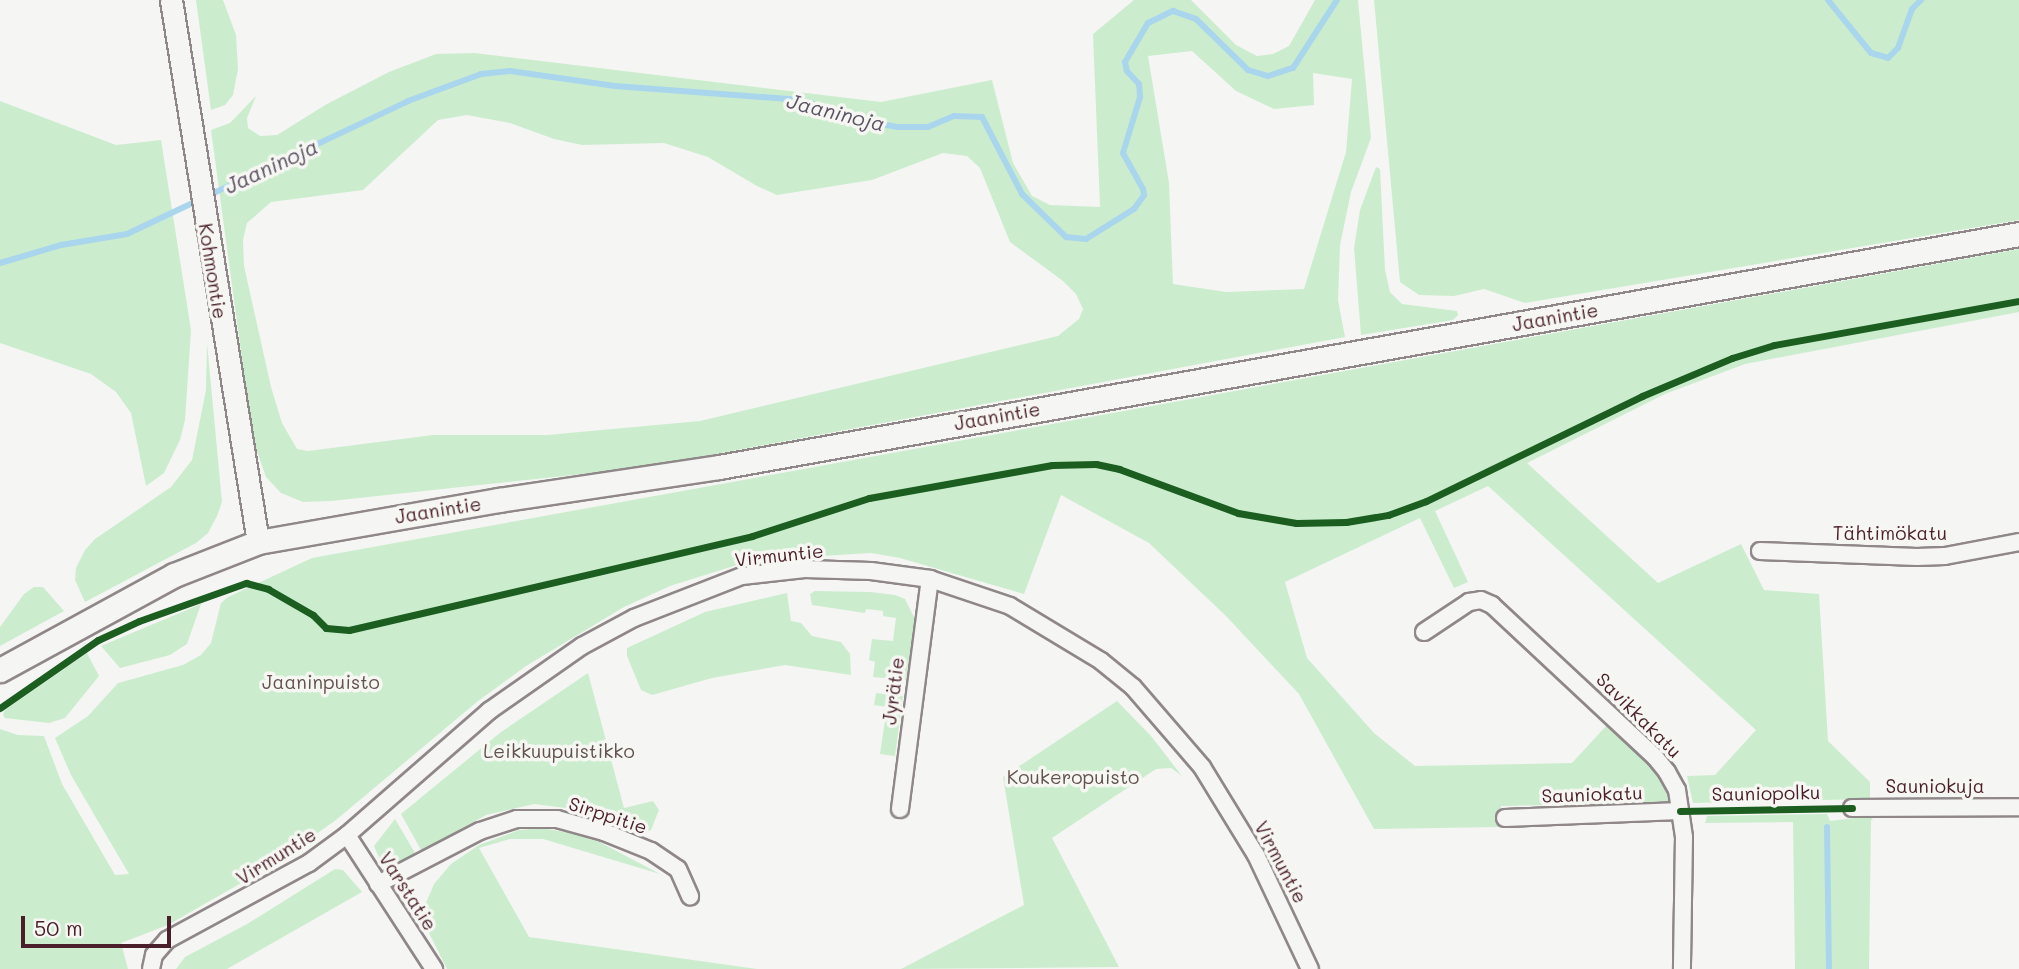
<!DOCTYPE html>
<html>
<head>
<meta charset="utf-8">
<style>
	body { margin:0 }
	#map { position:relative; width:2019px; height:969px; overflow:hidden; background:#f5f5f3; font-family:Mali,sans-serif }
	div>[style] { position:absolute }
	.green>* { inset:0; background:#cbedce }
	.stream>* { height:6px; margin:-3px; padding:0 3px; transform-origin:3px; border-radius:3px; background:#aad6ed }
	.roads { filter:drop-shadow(2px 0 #8f8788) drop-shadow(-2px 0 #8f8788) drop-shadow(0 2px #8f8788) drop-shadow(0 -2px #8f8788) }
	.minor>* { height:16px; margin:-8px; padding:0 8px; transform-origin:8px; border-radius:8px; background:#f5f5f3 }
	.tertiary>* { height:21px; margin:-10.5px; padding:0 10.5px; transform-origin:10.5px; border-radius:10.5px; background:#f5f5f3 }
	.secondary>* { height:23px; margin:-11.5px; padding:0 11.5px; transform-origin:11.5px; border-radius:11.5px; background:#f5f5f3 }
	.cycleway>* { height:7px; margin:-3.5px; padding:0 3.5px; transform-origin:3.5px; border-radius:3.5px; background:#1b5e20 }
	span { translate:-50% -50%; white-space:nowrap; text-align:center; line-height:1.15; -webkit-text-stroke:7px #f6f6f2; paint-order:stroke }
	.street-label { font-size:19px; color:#4a1f2b }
	.park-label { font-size:19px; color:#62514c }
	.water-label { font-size:21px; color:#5d5265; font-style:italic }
	.scale { position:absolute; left:21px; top:916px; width:150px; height:32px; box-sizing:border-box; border:4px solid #4a1f2b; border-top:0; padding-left:9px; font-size:21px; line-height:24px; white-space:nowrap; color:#4a1f2b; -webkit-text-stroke:5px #f6f6f2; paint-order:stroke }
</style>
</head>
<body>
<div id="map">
	<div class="green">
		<i style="clip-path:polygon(196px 0,223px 0,236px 35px,238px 69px,233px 95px,225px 105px,211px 110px)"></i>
		<i style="clip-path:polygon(evenodd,1134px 0,1191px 0,1236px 45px,1257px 56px,1273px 54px,1289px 46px,1315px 0,1358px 0,1371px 138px,1351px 192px,1340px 245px,1338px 300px,1345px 337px,646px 467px,331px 501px,303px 502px,281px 493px,266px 477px,253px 440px,211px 130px,230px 123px,256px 96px,247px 118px,248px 128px,260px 136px,277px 135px,327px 104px,389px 72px,436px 54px,474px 53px,881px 102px,992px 80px,1013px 163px,1032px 196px,1050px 205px,1100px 207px,1093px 34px,1134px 0,1192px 51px,1236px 91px,1274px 109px,1314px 105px,1313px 73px,1352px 79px,1346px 152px,1304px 289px,1226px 292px,1173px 284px,1169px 183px,1148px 56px,1192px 51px,1134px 0,467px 115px,510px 123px,554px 139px,582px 145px,664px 143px,708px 157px,757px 186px,777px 195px,872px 180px,943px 153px,967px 156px,980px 168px,1010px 242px,1063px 281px,1076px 294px,1083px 309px,1079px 319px,1058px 336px,700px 421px,547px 435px,433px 435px,308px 451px,297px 449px,282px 423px,271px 387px,244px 266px,243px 240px,247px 223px,271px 202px,363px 190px,438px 120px,467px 115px)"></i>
		<i style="clip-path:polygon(1374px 0,2019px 0,2019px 220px,1525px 303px,1484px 289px,1454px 296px,1419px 295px,1400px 282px)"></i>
		<i style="clip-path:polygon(0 101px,116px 145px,161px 140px,191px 330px,185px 420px,180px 440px,164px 473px,146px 486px,131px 413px,116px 392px,91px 374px,0 343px)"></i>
		<i style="clip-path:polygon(1376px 167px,1380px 169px,1385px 270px,1390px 292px,1402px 304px,1457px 311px,1458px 315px,1453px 320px,1361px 335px,1354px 248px,1360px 210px)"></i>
		<i style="clip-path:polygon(2019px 249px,2019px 312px,1745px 364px,1665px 394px,1527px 463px,1658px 583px,1741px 544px,1764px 590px,1819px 594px,1828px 741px,1870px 782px,1870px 799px,1693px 803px,1687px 776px,1715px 775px,1756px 730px,1488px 486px,1435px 511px,1468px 582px,1454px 588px,1420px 518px,1285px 582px,1307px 658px,1374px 733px,1415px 766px,1572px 763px,1607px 725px,1661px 774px,1672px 803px,1501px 806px,1501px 827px,1374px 829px,1299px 694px,1226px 616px,1149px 543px,1061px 495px,1024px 594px,900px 558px,871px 553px,771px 559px,737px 565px,670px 586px,624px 607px,526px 666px,478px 701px,336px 820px,271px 866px,168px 925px,121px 943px,128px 969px,0 969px,0 729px,18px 735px,44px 736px,62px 784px,115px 875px,129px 874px,71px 775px,55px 738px,88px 716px,118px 683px,183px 665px,201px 655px,211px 643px,221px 603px,228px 597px,312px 558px)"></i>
		<i style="clip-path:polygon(207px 343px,222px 502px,217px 516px,208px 533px,196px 543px,85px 602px,75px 580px,76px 568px,85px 550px,95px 539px,171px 487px,192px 460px,206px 390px)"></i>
		<i style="clip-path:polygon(34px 587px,43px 587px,64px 611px,0 646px,0 627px,24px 594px)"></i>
		<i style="clip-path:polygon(815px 591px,870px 592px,895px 595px,905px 599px,915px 619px,906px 680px,873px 677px,875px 662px,869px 660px,872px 639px,893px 641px,896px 618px,883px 616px,883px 611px,875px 610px,866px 609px,865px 613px,812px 605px,810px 594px)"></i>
		<i style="clip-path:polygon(787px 593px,791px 621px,801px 623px,812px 636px,841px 642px,850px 654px,851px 675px,785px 665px,712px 678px,652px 695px,641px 690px,627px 656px,627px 648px,705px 612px)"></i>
		<i style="clip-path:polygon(201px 604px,187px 644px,170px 655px,120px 668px,101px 646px)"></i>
		<i style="clip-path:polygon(87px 653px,99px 676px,65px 718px,49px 723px,5px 718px,3px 715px,5px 710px)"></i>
		<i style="clip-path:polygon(588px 673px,624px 808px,653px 801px,659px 810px,651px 830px,636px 834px,618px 829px,589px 811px,534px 804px,486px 815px,448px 836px,425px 852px,421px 850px,401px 814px,501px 732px)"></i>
		<i style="clip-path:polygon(876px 693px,903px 696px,895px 756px,880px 754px,887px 707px,874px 705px)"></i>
		<i style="clip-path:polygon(1117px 701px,1151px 736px,1182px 776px,1171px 768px,1156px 769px,1052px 838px,1119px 967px,901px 969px,1024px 905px,1003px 777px)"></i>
		<i style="clip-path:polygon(1827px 814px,1830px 821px,1870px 816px,1873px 820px,1871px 820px,1869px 969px,1795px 969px,1793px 822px,1705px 823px,1707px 816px)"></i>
		<i style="clip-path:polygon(395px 819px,418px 858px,400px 867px,380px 860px,374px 846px)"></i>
		<i style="clip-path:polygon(543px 828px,590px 837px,660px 874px,543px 839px,510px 839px,479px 848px,529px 937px,757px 969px,447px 969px,426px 927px,426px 903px,434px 884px,451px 864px,479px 845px,519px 830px)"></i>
		<i style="clip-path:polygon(335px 869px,343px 870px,362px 892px,227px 969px,176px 969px,185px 957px,247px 924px)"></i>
	</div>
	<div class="stream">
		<i style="left:1828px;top:0;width:68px;rotate:50.9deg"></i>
		<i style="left:1871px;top:53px;width:18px;rotate:16deg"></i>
		<i style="left:1888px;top:58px;width:14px;rotate:-45deg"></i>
		<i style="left:1898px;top:48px;width:41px;rotate:-70.3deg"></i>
		<i style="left:1912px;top:9px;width:13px;rotate:-45deg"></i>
		<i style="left:0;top:263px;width:64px;rotate:-16.4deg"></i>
		<i style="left:61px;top:245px;width:67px;rotate:-9.5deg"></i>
		<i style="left:127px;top:234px;width:311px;rotate:-25.3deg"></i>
		<i style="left:408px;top:101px;width:78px;rotate:-20.3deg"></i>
		<i style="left:481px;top:74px;width:29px;rotate:-6deg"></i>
		<i style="left:510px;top:71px;width:106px;rotate:8.1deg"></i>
		<i style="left:615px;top:86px;width:188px;rotate:4.3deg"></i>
		<i style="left:802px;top:100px;width:57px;rotate:19.4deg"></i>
		<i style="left:856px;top:119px;width:42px;rotate:11deg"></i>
		<i style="left:897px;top:127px;width:31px"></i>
		<i style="left:928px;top:127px;width:28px;rotate:-23deg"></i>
		<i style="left:954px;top:116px;width:28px;rotate:2deg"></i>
		<i style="left:982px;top:117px;width:87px;rotate:62.5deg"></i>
		<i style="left:1022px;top:194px;width:62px;rotate:44.3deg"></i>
		<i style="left:1066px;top:237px;width:20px;rotate:6deg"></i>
		<i style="left:1086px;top:239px;width:57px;rotate:-32deg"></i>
		<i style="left:1134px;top:209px;width:17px;rotate:-54deg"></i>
		<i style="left:1144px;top:195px;width:6px;rotate:-99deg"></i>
		<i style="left:1143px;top:189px;width:41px;rotate:-119.1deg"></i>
		<i style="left:1123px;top:153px;width:59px;rotate:-73.1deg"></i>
		<i style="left:1140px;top:97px;width:13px;rotate:-94deg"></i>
		<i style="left:1139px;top:84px;width:18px;rotate:-133deg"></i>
		<i style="left:1127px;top:71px;width:9px;rotate:-103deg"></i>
		<i style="left:1125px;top:62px;width:45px;rotate:-59.5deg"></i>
		<i style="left:1148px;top:23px;width:28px;rotate:-26deg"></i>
		<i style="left:1173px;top:11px;width:24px;rotate:19deg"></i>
		<i style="left:1196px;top:19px;width:73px;rotate:44.4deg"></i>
		<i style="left:1248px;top:70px;width:21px;rotate:17deg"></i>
		<i style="left:1268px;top:76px;width:26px;rotate:-18deg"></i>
		<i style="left:1293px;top:68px;width:81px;rotate:-57.1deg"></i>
		<i style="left:1827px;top:827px;width:142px;rotate:89.2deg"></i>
	</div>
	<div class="roads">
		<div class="minor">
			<i style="left:1760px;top:551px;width:157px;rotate:2.2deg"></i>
			<i style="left:1917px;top:557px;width:28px;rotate:-2deg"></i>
			<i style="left:1945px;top:556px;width:75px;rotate:-10.7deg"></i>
			<i style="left:1424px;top:632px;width:54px;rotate:-33.7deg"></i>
			<i style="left:1469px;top:602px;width:12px;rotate:-9deg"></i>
			<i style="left:1481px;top:600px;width:12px;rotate:24deg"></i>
			<i style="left:1492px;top:605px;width:223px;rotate:43deg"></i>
			<i style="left:1655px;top:757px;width:19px;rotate:51deg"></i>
			<i style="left:1667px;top:772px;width:21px;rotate:61deg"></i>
			<i style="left:1677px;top:790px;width:48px;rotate:81.5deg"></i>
			<i style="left:1684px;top:837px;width:132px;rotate:90.9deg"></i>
			<i style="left:1852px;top:808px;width:167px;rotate:-0.3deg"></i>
			<i style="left:900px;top:809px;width:232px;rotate:-82.6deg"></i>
			<i style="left:1505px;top:818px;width:175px;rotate:-2.3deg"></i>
			<i style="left:347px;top:835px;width:160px;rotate:57deg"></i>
			<i style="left:378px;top:884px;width:115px;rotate:-27.5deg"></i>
			<i style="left:480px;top:831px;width:39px;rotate:-18deg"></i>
			<i style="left:517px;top:819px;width:40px"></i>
			<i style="left:557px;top:819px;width:49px;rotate:15.5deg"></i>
			<i style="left:604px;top:832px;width:51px;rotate:22deg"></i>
			<i style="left:651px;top:851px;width:32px;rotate:34deg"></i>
			<i style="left:678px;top:869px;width:30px;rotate:66deg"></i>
			<i style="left:151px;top:969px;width:14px;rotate:-78deg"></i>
			<i style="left:154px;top:955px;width:20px;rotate:-49deg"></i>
			<i style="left:167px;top:940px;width:162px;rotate:-28.5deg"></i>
			<i style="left:309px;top:863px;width:47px;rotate:-36.4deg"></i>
			<i style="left:347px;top:835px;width:189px;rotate:-41.1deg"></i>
			<i style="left:489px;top:711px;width:113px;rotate:-35deg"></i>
			<i style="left:582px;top:646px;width:59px;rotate:-28.3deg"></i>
			<i style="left:634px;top:618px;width:116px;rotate:-21.3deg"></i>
			<i style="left:742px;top:576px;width:63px;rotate:-6.3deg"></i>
			<i style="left:805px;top:569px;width:66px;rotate:1.7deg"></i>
			<i style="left:871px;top:571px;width:60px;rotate:7.7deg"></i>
			<i style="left:930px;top:579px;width:84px;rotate:18.6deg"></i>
			<i style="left:1010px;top:606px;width:106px;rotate:31.1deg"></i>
			<i style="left:1101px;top:661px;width:41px;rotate:39.1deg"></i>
			<i style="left:1133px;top:687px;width:106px;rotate:49.2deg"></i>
			<i style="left:1202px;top:767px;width:103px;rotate:58.5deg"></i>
			<i style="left:1256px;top:855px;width:126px;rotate:64.7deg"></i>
		</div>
		<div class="tertiary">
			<i style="left:171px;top:0;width:549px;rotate:80.88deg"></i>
		</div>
		<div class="secondary">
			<i style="left:0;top:670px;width:198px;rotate:-28.6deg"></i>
			<i style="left:174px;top:575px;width:90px;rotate:-21.4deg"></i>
			<i style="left:258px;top:542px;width:245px;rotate:-9.9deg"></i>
			<i style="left:499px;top:500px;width:222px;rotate:-8.5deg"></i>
			<i style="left:719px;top:467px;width:1321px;rotate:-10.16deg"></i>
		</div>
	</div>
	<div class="cycleway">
		<i style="left:0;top:708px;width:119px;rotate:-34.8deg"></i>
		<i style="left:98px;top:640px;width:45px;rotate:-24.9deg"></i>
		<i style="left:139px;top:621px;width:114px;rotate:-19.6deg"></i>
		<i style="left:246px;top:583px;width:23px;rotate:15deg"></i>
		<i style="left:268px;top:589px;width:52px;rotate:30deg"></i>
		<i style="left:313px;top:615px;width:18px;rotate:45deg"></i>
		<i style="left:326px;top:628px;width:23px;rotate:5deg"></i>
		<i style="left:349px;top:630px;width:414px;rotate:-13.1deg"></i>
		<i style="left:752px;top:536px;width:123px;rotate:-18deg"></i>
		<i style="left:869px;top:498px;width:186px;rotate:-10.2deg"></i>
		<i style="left:1052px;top:465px;width:44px;rotate:-1.3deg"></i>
		<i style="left:1096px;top:464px;width:24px;rotate:12deg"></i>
		<i style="left:1119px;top:469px;width:127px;rotate:20.3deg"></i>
		<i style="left:1238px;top:513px;width:59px;rotate:9.8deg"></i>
		<i style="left:1296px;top:523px;width:50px;rotate:-1.1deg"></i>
		<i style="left:1346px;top:522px;width:43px;rotate:-9.5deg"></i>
		<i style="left:1388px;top:515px;width:40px;rotate:-20.2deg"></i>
		<i style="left:1426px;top:501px;width:240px;rotate:-25.9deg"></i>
		<i style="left:1642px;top:396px;width:98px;rotate:-22.9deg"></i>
		<i style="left:1732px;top:358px;width:44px;rotate:-17.2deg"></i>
		<i style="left:1774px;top:345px;width:249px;rotate:-10.2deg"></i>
		<i style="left:1680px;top:811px;width:172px;rotate:-1deg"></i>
	</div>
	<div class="street-label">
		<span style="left:213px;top:271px;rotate:81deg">Kohmontie</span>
		<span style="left:1555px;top:317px;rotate:-10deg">Jaanintie</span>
		<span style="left:997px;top:416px;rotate:-10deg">Jaanintie</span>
		<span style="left:438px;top:510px;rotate:-9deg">Jaanintie</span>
		<span style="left:1890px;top:533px">Tähtimökatu</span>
		<span style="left:779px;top:555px;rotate:-6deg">Virmuntie</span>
		<span style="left:893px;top:691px;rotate:-83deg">Jyrätie</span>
		<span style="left:1639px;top:715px;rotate:45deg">Savikkakatu</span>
		<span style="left:1935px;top:786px">Sauniokuja</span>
		<span style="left:1766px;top:793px;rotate:-1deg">Sauniopolku</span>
		<span style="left:1592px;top:794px;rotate:-2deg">Sauniokatu</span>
		<span style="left:608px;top:815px;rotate:18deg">Sirppitie</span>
		<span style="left:276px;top:856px;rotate:-32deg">Virmuntie</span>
		<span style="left:1281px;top:862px;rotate:62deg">Virmuntie</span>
		<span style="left:408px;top:891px;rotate:57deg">Varstatie</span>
	</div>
	<div class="park-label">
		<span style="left:321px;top:682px">Jaaninpuisto</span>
		<span style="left:559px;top:751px">Leikkuupuistikko</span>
		<span style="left:1073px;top:777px">Koukeropuisto</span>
	</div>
	<div class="water-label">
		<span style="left:836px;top:112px;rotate:14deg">Jaaninoja</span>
		<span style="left:271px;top:166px;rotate:-25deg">Jaaninoja</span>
	</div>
	<div class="scale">50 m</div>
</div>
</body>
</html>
